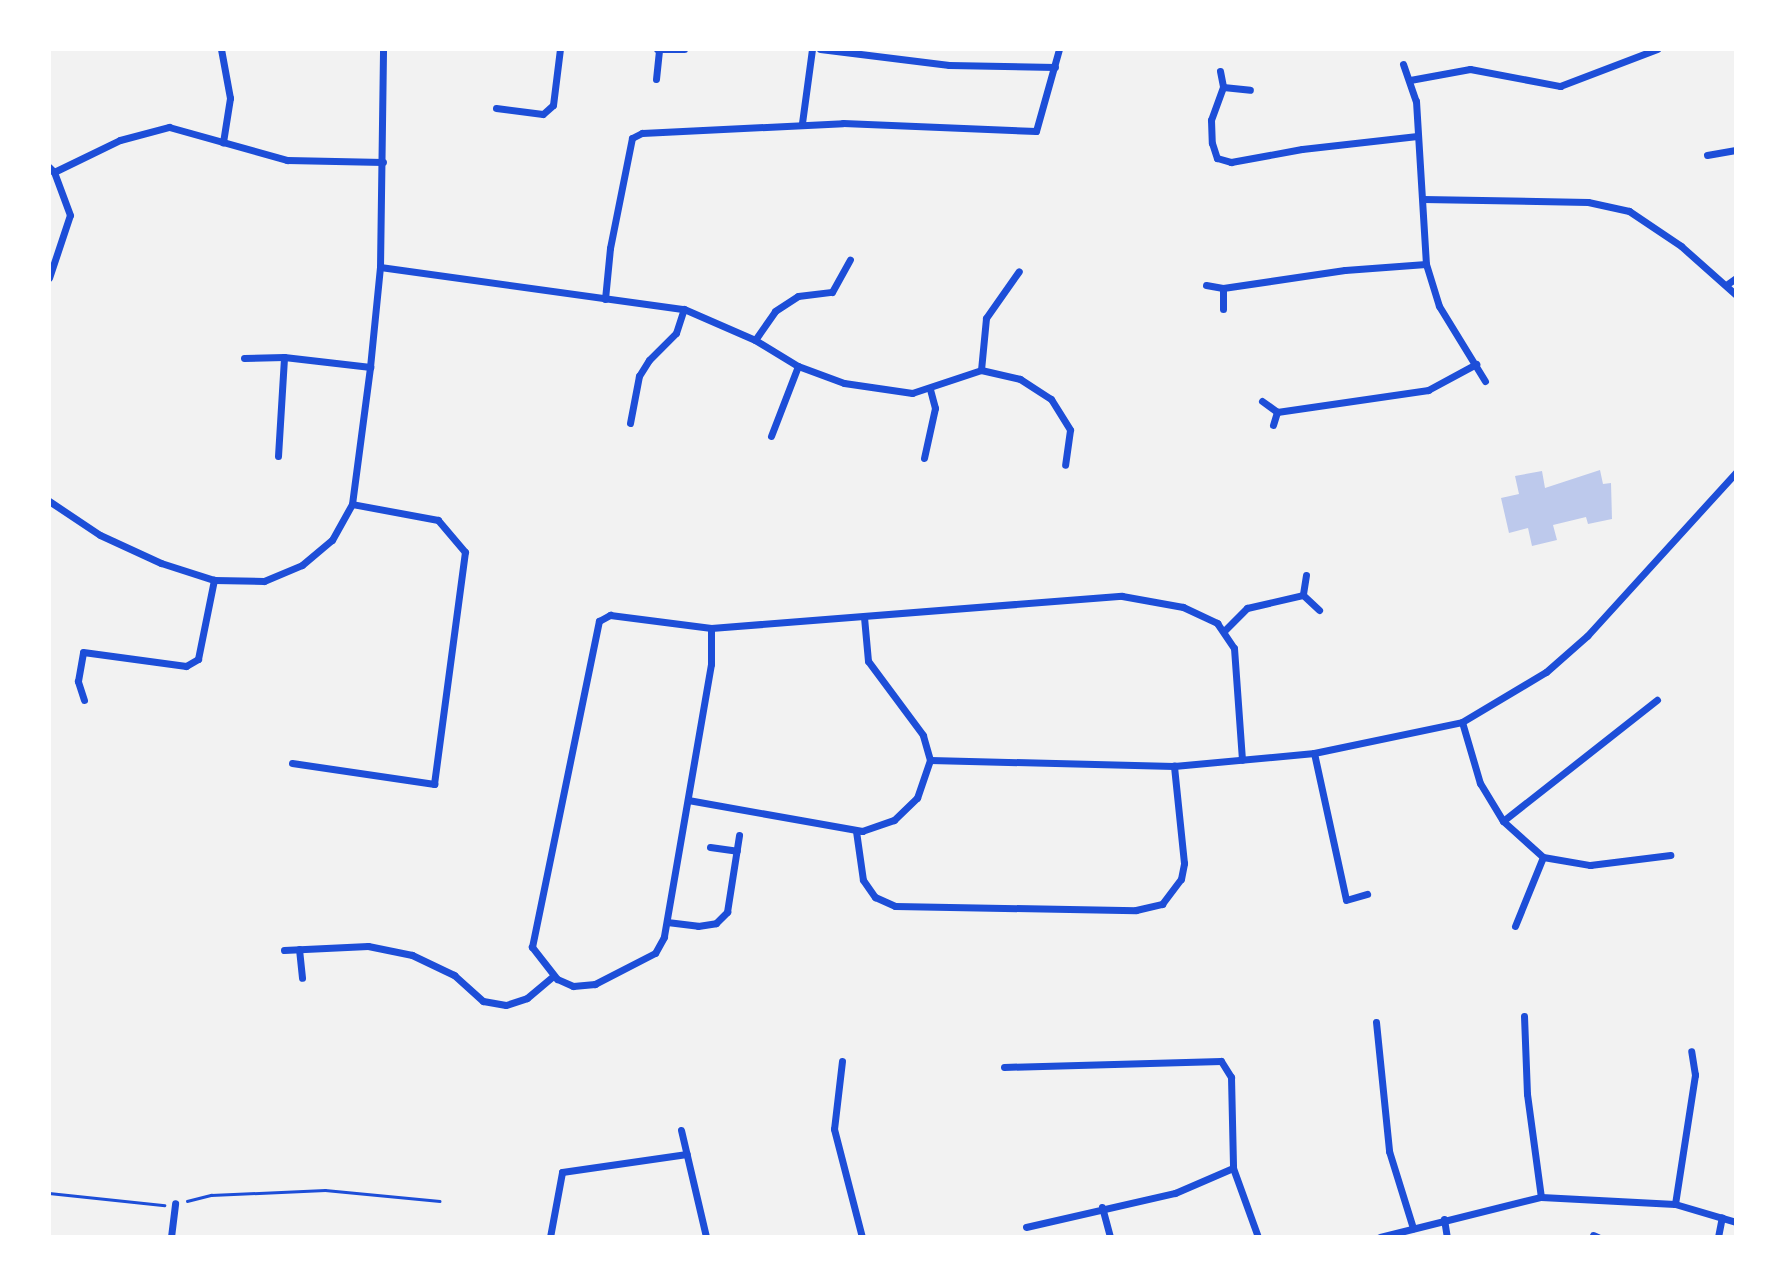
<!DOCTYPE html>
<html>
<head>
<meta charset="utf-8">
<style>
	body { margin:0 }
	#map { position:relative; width:1785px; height:1286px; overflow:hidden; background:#f2f2f2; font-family:Signika,sans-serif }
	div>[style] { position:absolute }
	.building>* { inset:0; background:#bdc9ec }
	.path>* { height:2.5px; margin:-1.25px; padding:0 1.25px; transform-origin:1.25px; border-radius:1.25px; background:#1d4ed8 }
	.minor>* { height:7px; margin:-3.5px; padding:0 3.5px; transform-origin:3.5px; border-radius:3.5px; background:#1d4ed8 }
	span { translate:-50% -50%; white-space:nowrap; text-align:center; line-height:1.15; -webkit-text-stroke:5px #fff; paint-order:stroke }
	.frame { position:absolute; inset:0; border:51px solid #fff; pointer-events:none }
</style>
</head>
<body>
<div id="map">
	<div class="building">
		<i style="clip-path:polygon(1600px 470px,1603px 484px,1611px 483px,1612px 519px,1588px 524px,1586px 517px,1553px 525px,1557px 540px,1532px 546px,1528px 528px,1509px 533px,1501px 498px,1519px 494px,1515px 476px,1542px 471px,1545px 488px)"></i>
	</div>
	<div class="path">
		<i style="left:49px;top:1193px;width:116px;rotate:6deg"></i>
		<i style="left:187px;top:1201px;width:25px;rotate:-14deg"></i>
		<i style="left:211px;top:1195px;width:114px;rotate:-2.5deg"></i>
		<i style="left:325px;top:1190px;width:115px;rotate:5.5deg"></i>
	</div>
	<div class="minor">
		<i style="left:221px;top:49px;width:50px;rotate:79.6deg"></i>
		<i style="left:230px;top:98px;width:45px;rotate:99deg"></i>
		<i style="left:657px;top:49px;width:27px"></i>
		<i style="left:820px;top:49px;width:130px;rotate:7.1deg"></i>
		<i style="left:949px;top:65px;width:106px;rotate:1.1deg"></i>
		<i style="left:1403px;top:64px;width:39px;rotate:71deg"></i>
		<i style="left:1416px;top:101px;width:163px;rotate:86.5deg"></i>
		<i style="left:1426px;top:264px;width:44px;rotate:72.8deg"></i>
		<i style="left:1439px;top:306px;width:88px;rotate:58.5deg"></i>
		<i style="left:1220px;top:71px;width:16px;rotate:79deg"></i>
		<i style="left:1223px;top:87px;width:35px;rotate:110deg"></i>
		<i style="left:1211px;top:120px;width:23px;rotate:88deg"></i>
		<i style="left:1212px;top:143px;width:16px;rotate:72deg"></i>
		<i style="left:1217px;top:158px;width:15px;rotate:16deg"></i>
		<i style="left:1231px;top:162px;width:72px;rotate:-10.4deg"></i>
		<i style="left:1302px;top:149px;width:116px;rotate:-6.4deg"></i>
		<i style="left:656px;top:79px;width:30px;rotate:-84deg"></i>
		<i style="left:1410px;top:80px;width:61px;rotate:-10.4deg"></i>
		<i style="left:1470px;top:69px;width:92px;rotate:10.7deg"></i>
		<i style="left:1560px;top:86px;width:104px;rotate:-20.9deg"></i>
		<i style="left:1223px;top:87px;width:27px;rotate:6deg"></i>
		<i style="left:496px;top:108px;width:47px;rotate:7.3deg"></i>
		<i style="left:543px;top:114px;width:13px;rotate:-42deg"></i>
		<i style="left:553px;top:105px;width:56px;rotate:-82.9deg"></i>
		<i style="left:802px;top:123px;width:75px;rotate:-82.3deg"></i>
		<i style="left:1707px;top:155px;width:29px;rotate:-10deg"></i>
		<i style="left:49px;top:167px;width:7px;rotate:45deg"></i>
		<i style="left:54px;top:172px;width:73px;rotate:-25.9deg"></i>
		<i style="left:120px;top:140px;width:51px;rotate:-14.9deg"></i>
		<i style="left:169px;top:127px;width:123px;rotate:15.6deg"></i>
		<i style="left:287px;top:160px;width:96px;rotate:1.2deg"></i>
		<i style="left:1423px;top:199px;width:165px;rotate:1deg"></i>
		<i style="left:1588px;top:202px;width:42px;rotate:12.4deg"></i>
		<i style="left:1629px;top:211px;width:63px;rotate:33.9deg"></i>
		<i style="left:1681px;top:246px;width:74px;rotate:41.7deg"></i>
		<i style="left:380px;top:267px;width:307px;rotate:7.9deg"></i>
		<i style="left:684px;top:309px;width:77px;rotate:23.6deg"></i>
		<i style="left:755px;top:340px;width:50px;rotate:31.2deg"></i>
		<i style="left:798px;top:366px;width:49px;rotate:20.3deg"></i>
		<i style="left:844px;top:383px;width:69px;rotate:8.4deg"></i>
		<i style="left:912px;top:393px;width:73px;rotate:-18.4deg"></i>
		<i style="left:981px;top:370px;width:40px;rotate:13deg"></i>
		<i style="left:1020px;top:379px;width:37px;rotate:33deg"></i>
		<i style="left:1051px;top:399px;width:36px;rotate:58deg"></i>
		<i style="left:1070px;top:430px;width:35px;rotate:98deg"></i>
		<i style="left:49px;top:278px;width:66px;rotate:-71.6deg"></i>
		<i style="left:70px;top:215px;width:46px;rotate:-110.4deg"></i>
		<i style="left:1206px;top:285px;width:17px;rotate:10deg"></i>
		<i style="left:1223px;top:288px;width:123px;rotate:-8.4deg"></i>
		<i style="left:1345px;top:270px;width:81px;rotate:-4.2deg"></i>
		<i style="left:1726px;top:285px;width:12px;rotate:-35deg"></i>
		<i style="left:1223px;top:288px;width:21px;rotate:90deg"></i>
		<i style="left:605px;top:299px;width:51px;rotate:-84.4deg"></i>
		<i style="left:610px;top:248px;width:112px;rotate:-78.7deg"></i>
		<i style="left:632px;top:138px;width:11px;rotate:-27deg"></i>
		<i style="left:642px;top:133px;width:201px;rotate:-2.8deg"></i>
		<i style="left:843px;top:123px;width:193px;rotate:2.4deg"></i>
		<i style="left:1036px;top:131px;width:85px;rotate:-74.3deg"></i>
		<i style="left:755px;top:340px;width:35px;rotate:-55deg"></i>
		<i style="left:775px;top:311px;width:27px;rotate:-33deg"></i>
		<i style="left:798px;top:296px;width:34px;rotate:-7deg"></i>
		<i style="left:832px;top:292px;width:37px;rotate:-61deg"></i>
		<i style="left:244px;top:358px;width:40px;rotate:-1.4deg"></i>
		<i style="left:284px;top:357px;width:87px;rotate:6.6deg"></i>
		<i style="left:981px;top:370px;width:52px;rotate:-84.5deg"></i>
		<i style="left:986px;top:318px;width:57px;rotate:-54.9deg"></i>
		<i style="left:1262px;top:401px;width:19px;rotate:36deg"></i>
		<i style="left:1277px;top:412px;width:153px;rotate:-8.3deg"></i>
		<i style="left:1428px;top:390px;width:55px;rotate:-28.4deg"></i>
		<i style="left:630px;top:423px;width:48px;rotate:-79.2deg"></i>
		<i style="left:639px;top:376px;width:19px;rotate:-58deg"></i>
		<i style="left:649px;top:360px;width:38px;rotate:-45deg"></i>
		<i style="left:676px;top:333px;width:25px;rotate:-72deg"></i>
		<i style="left:1273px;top:425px;width:14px;rotate:-73deg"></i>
		<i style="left:771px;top:436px;width:75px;rotate:-68.9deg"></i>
		<i style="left:278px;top:456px;width:99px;rotate:-86.5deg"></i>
		<i style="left:924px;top:458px;width:51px;rotate:-77.6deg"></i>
		<i style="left:935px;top:408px;width:20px;rotate:-105deg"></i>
		<i style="left:49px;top:501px;width:61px;rotate:33.7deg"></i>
		<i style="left:100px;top:535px;width:67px;rotate:24.7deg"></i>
		<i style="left:161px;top:563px;width:56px;rotate:17.8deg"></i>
		<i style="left:214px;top:580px;width:50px;rotate:1.1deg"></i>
		<i style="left:264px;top:581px;width:41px;rotate:-22.8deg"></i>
		<i style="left:302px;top:565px;width:39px;rotate:-40deg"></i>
		<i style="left:332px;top:540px;width:41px;rotate:-60.9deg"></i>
		<i style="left:352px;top:504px;width:138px;rotate:-82.5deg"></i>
		<i style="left:370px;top:367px;width:100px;rotate:-84.3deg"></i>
		<i style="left:380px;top:267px;width:218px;rotate:-89.2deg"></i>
		<i style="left:1306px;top:575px;width:20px;rotate:99deg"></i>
		<i style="left:1303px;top:595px;width:22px;rotate:43deg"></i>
		<i style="left:711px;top:628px;width:36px;rotate:90deg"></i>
		<i style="left:711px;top:664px;width:277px;rotate:99.8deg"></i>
		<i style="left:664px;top:937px;width:18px;rotate:119deg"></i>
		<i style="left:655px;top:953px;width:68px;rotate:152.7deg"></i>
		<i style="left:595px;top:984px;width:22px;rotate:175deg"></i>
		<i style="left:573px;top:986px;width:17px;rotate:-156deg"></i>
		<i style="left:557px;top:979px;width:41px;rotate:-128deg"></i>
		<i style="left:532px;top:947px;width:333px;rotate:-78.4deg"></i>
		<i style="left:599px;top:621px;width:13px;rotate:-29deg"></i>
		<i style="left:610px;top:615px;width:102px;rotate:7.3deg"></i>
		<i style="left:711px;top:628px;width:412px;rotate:-4.5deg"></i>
		<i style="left:1122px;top:596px;width:62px;rotate:10.2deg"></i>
		<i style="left:1183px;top:607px;width:38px;rotate:25deg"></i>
		<i style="left:1217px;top:623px;width:30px;rotate:56deg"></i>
		<i style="left:1234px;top:648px;width:112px;rotate:85.9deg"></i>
		<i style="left:1225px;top:630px;width:31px;rotate:-45deg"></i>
		<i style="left:1247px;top:608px;width:57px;rotate:-13.1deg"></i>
		<i style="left:84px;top:700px;width:20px;rotate:-108deg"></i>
		<i style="left:78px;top:681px;width:29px;rotate:-80deg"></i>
		<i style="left:83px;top:652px;width:104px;rotate:7.7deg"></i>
		<i style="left:186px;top:666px;width:14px;rotate:-30deg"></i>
		<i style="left:198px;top:659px;width:81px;rotate:-78.6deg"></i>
		<i style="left:1462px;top:722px;width:64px;rotate:73.6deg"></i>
		<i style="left:1480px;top:783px;width:44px;rotate:58.8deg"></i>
		<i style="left:1503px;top:821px;width:54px;rotate:42deg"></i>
		<i style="left:1543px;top:857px;width:48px;rotate:9.7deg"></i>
		<i style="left:1590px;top:865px;width:81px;rotate:-7.1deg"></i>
		<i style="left:1314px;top:753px;width:150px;rotate:77.7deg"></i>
		<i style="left:1346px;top:900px;width:22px;rotate:-16deg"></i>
		<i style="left:930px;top:760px;width:244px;rotate:1.4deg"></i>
		<i style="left:1174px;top:766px;width:141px;rotate:-5.3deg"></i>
		<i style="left:1314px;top:753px;width:151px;rotate:-11.8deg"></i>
		<i style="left:1462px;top:722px;width:98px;rotate:-30.8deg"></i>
		<i style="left:1546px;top:672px;width:55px;rotate:-41.3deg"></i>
		<i style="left:1587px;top:636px;width:222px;rotate:-47.7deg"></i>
		<i style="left:292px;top:763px;width:144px;rotate:8.4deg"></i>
		<i style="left:434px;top:784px;width:234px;rotate:-82.4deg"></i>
		<i style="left:465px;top:552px;width:42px;rotate:-130.2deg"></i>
		<i style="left:438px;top:520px;width:87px;rotate:-169.5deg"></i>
		<i style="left:688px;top:800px;width:177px;rotate:10.1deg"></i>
		<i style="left:862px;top:831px;width:34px;rotate:-19deg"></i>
		<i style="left:894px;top:820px;width:32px;rotate:-44deg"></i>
		<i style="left:917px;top:798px;width:40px;rotate:-71.1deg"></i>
		<i style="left:930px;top:760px;width:26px;rotate:-106deg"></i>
		<i style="left:923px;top:735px;width:92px;rotate:-126.6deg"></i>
		<i style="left:868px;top:661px;width:44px;rotate:-95.2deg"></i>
		<i style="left:1503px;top:821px;width:196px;rotate:-38.2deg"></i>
		<i style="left:856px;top:831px;width:49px;rotate:81.9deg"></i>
		<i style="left:863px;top:880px;width:21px;rotate:55deg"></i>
		<i style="left:875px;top:897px;width:22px;rotate:24deg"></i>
		<i style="left:895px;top:906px;width:241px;rotate:1deg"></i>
		<i style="left:1136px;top:910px;width:27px;rotate:-13deg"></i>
		<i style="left:1162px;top:904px;width:31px;rotate:-53deg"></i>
		<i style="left:1181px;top:879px;width:16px;rotate:-79deg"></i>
		<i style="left:1184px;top:863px;width:98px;rotate:-95.9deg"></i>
		<i style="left:710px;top:847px;width:27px;rotate:8deg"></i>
		<i style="left:667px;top:922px;width:31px;rotate:7deg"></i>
		<i style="left:698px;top:926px;width:18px;rotate:-9deg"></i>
		<i style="left:716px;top:923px;width:16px;rotate:-45deg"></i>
		<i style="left:727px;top:912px;width:78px;rotate:-81.1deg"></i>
		<i style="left:1515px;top:926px;width:74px;rotate:-67.9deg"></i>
		<i style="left:299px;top:949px;width:29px;rotate:84deg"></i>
		<i style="left:284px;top:950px;width:84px;rotate:-2.7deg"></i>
		<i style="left:368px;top:946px;width:45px;rotate:11.6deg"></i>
		<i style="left:412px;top:955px;width:47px;rotate:25.5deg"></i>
		<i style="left:454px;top:975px;width:39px;rotate:42deg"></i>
		<i style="left:483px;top:1001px;width:23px;rotate:10deg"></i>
		<i style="left:506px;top:1005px;width:22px;rotate:-18deg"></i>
		<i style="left:527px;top:998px;width:34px;rotate:-40deg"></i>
		<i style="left:1524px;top:1016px;width:78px;rotate:87.8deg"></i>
		<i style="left:1527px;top:1094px;width:104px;rotate:82.3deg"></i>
		<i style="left:1376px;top:1022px;width:130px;rotate:84.2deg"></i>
		<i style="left:1389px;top:1151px;width:81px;rotate:72.7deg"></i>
		<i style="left:842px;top:1061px;width:68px;rotate:96.7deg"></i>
		<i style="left:834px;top:1129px;width:112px;rotate:75.5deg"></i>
		<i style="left:1004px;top:1067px;width:217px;rotate:-1.6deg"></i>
		<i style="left:1221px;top:1061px;width:19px;rotate:58deg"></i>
		<i style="left:1231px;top:1077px;width:91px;rotate:88.7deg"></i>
		<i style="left:1233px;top:1168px;width:73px;rotate:70.1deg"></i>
		<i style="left:681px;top:1130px;width:110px;rotate:76.8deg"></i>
		<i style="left:1675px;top:1204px;width:131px;rotate:-81.2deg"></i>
		<i style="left:1695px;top:1075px;width:24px;rotate:-99deg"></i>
		<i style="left:1102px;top:1207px;width:31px;rotate:75deg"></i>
		<i style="left:1444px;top:1219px;width:18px;rotate:81deg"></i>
		<i style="left:1026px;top:1227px;width:153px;rotate:-12.9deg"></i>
		<i style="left:1175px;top:1193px;width:63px;rotate:-23.3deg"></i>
		<i style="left:1593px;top:1235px;width:5px;rotate:22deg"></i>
		<i style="left:171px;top:1237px;width:34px;rotate:-83deg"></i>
		<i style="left:550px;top:1237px;width:66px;rotate:-79.5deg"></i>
		<i style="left:562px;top:1172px;width:126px;rotate:-8.2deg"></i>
		<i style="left:1380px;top:1237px;width:166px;rotate:-14deg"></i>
		<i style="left:1541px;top:1197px;width:134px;rotate:3deg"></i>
		<i style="left:1675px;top:1204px;width:64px;rotate:16.4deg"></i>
		<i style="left:1718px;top:1237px;width:20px;rotate:-79deg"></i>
	</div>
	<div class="frame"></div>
</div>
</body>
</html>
